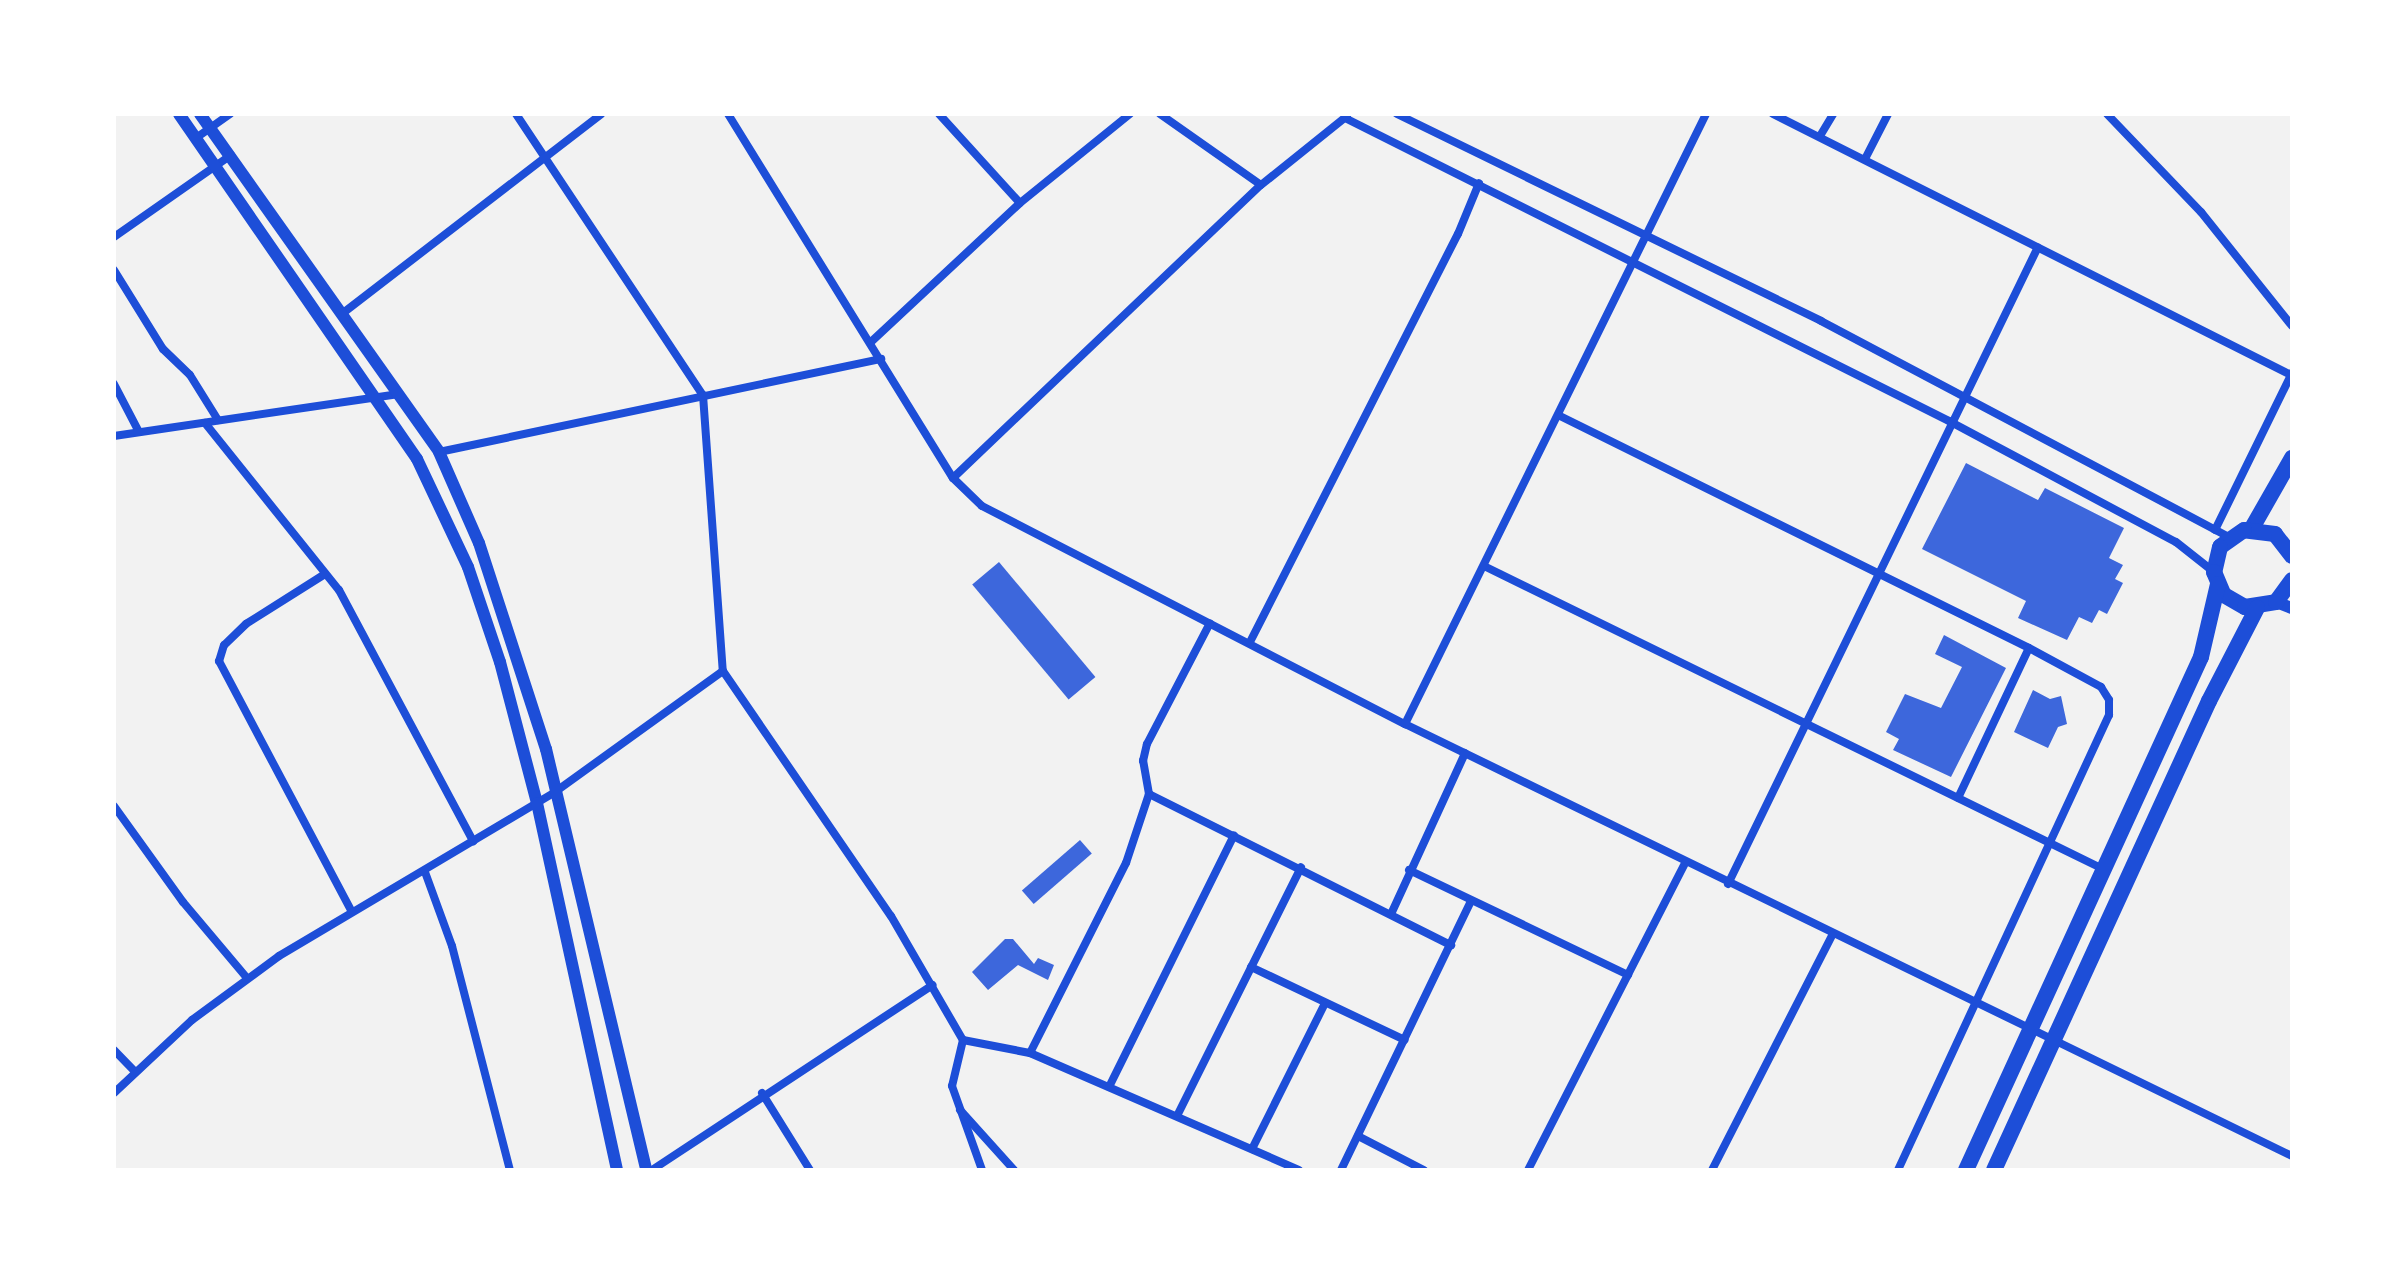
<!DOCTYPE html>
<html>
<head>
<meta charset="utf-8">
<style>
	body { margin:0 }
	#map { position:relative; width:2406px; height:1284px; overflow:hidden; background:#f2f2f2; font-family:"IBM Plex Sans",sans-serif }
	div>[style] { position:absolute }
	.building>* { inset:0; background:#3d67dc; transform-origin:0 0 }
	.minor>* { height:8px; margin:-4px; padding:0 4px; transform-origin:4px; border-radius:4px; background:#1d4ed8 }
	.tertiary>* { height:12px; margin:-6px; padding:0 6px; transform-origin:6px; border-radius:6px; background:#1d4ed8 }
	.primary>* { height:16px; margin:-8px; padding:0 8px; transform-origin:8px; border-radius:8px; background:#1d4ed8 }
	span { translate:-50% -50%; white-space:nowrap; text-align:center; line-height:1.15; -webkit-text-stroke:7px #fff; paint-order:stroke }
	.frame { position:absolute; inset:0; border:116px solid #fff; pointer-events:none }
</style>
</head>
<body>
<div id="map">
	<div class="building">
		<i style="clip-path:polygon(1966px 463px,2038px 500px,2045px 488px,2124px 528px,2109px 558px,2123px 565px,2115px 579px,2123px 583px,2107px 614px,2099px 610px,2092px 623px,2079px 617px,2067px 640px,2018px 618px,2026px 601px,1922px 549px)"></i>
		<i style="left:999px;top:562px;width:150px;height:35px;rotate:50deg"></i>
		<i style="clip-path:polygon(1944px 635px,2006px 668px,1951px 777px,1893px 750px,1899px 739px,1886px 732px,1905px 694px,1941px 708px,1962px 667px,1935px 654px)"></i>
		<i style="clip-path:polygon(2033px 690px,2050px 699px,2061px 696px,2067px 724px,2058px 727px,2048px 748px,2014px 732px)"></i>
		<i style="left:1080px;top:840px;width:18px;height:77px;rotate:49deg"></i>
		<i style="clip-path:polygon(1005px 939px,1013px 939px,1034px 964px,1038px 958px,1054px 965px,1048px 980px,1018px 965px,988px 990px,972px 972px)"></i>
	</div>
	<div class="minor">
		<i style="left:516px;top:114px;width:338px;rotate:56.4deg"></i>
		<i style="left:703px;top:395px;width:277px;rotate:85.9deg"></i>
		<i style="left:723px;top:671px;width:297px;rotate:55.6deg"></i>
		<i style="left:891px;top:916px;width:143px;rotate:59.9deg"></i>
		<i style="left:963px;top:1040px;width:47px;rotate:103.4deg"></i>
		<i style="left:952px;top:1086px;width:89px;rotate:70.3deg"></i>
		<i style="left:728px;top:114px;width:428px;rotate:58.3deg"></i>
		<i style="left:953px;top:478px;width:40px;rotate:44deg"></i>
		<i style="left:982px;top:506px;width:476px;rotate:27.3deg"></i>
		<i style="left:1405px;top:724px;width:987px;rotate:25.97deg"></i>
		<i style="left:939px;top:114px;width:120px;rotate:47.7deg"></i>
		<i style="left:1160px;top:114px;width:123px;rotate:35.1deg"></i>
		<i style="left:1397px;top:114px;width:472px;rotate:26deg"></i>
		<i style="left:1821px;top:321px;width:462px;rotate:27.9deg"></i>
		<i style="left:1773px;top:114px;width:580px;rotate:26.74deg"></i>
		<i style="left:2107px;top:114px;width:136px;rotate:46.2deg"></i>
		<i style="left:2201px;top:212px;width:146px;rotate:51.4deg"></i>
		<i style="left:1345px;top:118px;width:676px;rotate:26.64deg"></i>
		<i style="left:1949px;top:421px;width:257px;rotate:28.1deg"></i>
		<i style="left:2176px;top:542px;width:48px;rotate:38.3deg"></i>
		<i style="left:1820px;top:136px;width:26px;rotate:-59deg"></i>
		<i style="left:196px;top:138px;width:42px;rotate:-35.2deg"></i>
		<i style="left:1865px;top:159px;width:51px;rotate:-62.9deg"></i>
		<i style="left:114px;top:237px;width:143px;rotate:-35deg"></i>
		<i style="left:114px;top:270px;width:93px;rotate:58.2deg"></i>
		<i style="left:163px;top:349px;width:37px;rotate:44deg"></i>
		<i style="left:190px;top:375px;width:53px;rotate:58.1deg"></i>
		<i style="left:343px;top:313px;width:326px;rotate:-37.6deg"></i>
		<i style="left:872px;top:341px;width:202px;rotate:-43deg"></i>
		<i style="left:1020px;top:203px;width:141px;rotate:-39deg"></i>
		<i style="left:114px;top:384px;width:54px;rotate:62.5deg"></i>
		<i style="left:1560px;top:416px;width:523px;rotate:26.32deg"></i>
		<i style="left:2029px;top:648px;width:82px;rotate:28.4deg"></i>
		<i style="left:2101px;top:687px;width:15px;rotate:58deg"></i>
		<i style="left:2109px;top:700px;width:15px;rotate:90deg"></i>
		<i style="left:2109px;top:715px;width:502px;rotate:114.88deg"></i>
		<i style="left:205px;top:423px;width:214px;rotate:51.3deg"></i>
		<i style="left:339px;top:590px;width:285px;rotate:61.9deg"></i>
		<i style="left:114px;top:436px;width:288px;rotate:-8.4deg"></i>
		<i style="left:439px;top:452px;width:452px;rotate:-11.9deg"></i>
		<i style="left:953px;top:478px;width:425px;rotate:-43.6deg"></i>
		<i style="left:1261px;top:185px;width:110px;rotate:-38.7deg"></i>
		<i style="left:2215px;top:530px;width:175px;rotate:-63.9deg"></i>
		<i style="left:1486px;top:567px;width:687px;rotate:26.08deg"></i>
		<i style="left:325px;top:574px;width:93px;rotate:147.7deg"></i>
		<i style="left:246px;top:624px;width:30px;rotate:136deg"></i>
		<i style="left:224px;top:645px;width:17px;rotate:107deg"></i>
		<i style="left:219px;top:661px;width:282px;rotate:62.1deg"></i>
		<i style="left:1250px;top:642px;width:458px;rotate:-63deg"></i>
		<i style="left:1458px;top:234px;width:55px;rotate:-67.6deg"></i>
		<i style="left:1405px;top:724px;width:680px;rotate:-63.74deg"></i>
		<i style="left:1149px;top:794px;width:338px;rotate:26.6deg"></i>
		<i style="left:1958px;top:798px;width:166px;rotate:-64.7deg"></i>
		<i style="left:114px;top:806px;width:118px;rotate:54.3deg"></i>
		<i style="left:183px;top:902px;width:99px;rotate:49.9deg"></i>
		<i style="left:1409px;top:870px;width:243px;rotate:25.6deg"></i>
		<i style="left:425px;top:872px;width:79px;rotate:70deg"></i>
		<i style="left:452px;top:946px;width:231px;rotate:75.5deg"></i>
		<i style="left:1728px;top:884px;width:708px;rotate:-64.05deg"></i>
		<i style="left:1392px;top:912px;width:175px;rotate:-65.3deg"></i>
		<i style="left:1251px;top:967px;width:170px;rotate:25.4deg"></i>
		<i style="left:963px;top:1040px;width:68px;rotate:11deg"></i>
		<i style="left:1030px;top:1053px;width:293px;rotate:23.5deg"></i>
		<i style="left:114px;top:1050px;width:30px;rotate:46deg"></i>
		<i style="left:1030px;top:1053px;width:213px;rotate:-63.2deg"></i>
		<i style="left:1126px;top:863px;width:73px;rotate:-71.6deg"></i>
		<i style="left:1149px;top:794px;width:34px;rotate:-100deg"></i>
		<i style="left:1143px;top:761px;width:17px;rotate:-77deg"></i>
		<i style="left:1147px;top:744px;width:136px;rotate:-62.5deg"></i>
		<i style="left:1109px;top:1087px;width:281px;rotate:-63.6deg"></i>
		<i style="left:114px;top:1093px;width:107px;rotate:-43.1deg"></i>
		<i style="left:192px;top:1020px;width:108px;rotate:-36.3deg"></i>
		<i style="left:279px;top:956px;width:321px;rotate:-30.7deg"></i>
		<i style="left:555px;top:792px;width:207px;rotate:-35.8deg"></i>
		<i style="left:762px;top:1093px;width:91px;rotate:58.1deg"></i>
		<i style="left:960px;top:1110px;width:81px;rotate:48deg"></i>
		<i style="left:1177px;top:1116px;width:278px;rotate:-63.5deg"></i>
		<i style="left:1358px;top:1136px;width:74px;rotate:27.3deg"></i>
		<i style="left:1252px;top:1149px;width:163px;rotate:-63.4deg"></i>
		<i style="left:652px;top:1170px;width:336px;rotate:-33.4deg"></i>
		<i style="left:1341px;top:1170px;width:297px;rotate:-64.2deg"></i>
		<i style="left:1528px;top:1170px;width:345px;rotate:-62.9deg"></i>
		<i style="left:1712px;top:1170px;width:264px;rotate:-62.9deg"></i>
	</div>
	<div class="tertiary">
		<i style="left:179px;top:114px;width:419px;rotate:55.4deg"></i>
		<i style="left:417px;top:459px;width:119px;rotate:64.7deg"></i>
		<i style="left:468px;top:567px;width:100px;rotate:71.4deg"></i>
		<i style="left:500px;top:662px;width:146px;rotate:75.3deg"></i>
		<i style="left:537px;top:803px;width:376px;rotate:77.7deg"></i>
		<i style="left:200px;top:114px;width:414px;rotate:54.7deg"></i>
		<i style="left:439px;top:452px;width:99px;rotate:66.3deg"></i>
		<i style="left:479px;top:543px;width:217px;rotate:72deg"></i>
		<i style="left:546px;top:749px;width:433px;rotate:76.6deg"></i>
		<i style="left:2276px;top:602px;width:17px;rotate:21deg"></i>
	</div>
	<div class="primary">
		<i style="left:2252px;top:528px;width:81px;rotate:-60.3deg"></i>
		<i style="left:2292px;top:556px;width:28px;rotate:-128deg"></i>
		<i style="left:2275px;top:534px;width:31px;rotate:-173deg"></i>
		<i style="left:2244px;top:530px;width:29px;rotate:145deg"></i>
		<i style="left:2220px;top:547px;width:26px;rotate:103deg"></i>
		<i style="left:2214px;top:572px;width:25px;rotate:67deg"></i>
		<i style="left:2224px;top:595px;width:24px;rotate:30deg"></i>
		<i style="left:2245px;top:607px;width:31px;rotate:-9deg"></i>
		<i style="left:2276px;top:602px;width:27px;rotate:-54deg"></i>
		<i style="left:1966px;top:1170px;width:564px;rotate:-65.39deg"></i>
		<i style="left:2201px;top:657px;width:75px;rotate:-76.9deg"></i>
		<i style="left:1994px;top:1170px;width:516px;rotate:-65.37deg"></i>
		<i style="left:2209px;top:701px;width:105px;rotate:-62.7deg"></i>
	</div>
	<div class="frame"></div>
</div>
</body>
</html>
